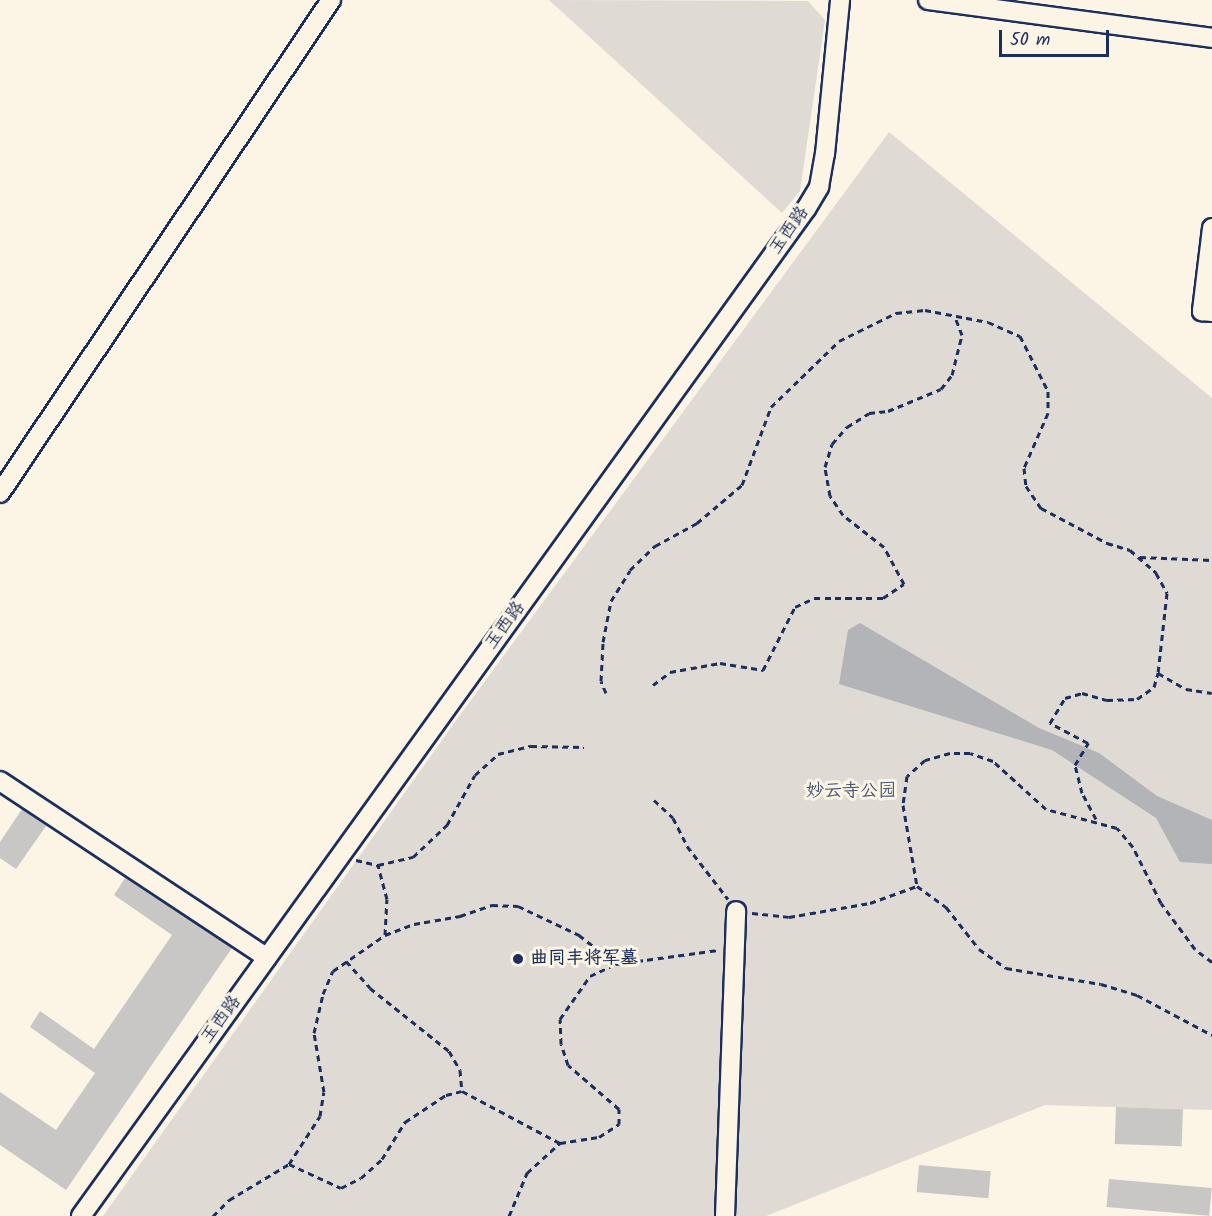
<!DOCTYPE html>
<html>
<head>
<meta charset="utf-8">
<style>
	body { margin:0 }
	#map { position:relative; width:1212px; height:1216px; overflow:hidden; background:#fcf5e5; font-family:Kalam,"LXGW WenKai TC",sans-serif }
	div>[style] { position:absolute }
	.green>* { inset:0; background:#dfdbd4 }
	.water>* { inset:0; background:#b2b4b8 }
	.building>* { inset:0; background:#c8c7c6; transform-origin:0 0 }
	.path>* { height:3px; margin-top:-1.5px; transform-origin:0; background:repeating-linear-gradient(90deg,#1b2f5e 0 6px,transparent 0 10.5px) }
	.roads { filter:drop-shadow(2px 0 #1b2f5e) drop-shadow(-2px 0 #1b2f5e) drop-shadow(0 2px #1b2f5e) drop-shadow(0 -2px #1b2f5e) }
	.minor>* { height:18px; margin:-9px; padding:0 9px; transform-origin:9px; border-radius:9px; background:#fcf5e5 }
	.dots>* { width:16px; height:16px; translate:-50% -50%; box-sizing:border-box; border:3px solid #fcf5e5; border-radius:50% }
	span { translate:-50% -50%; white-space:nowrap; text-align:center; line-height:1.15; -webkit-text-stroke:6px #fcf5e5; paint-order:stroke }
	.street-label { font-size:18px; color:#1b2f5e }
	.park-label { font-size:18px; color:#425176 }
	.poi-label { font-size:18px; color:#1b2f5e; font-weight:700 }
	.left { translate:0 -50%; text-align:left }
	.scale { position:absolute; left:999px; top:30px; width:110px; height:27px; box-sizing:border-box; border:3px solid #1b2f5e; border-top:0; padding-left:8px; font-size:18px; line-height:21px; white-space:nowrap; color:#1b2f5e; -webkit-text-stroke:4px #fcf5e5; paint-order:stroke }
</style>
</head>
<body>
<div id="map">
	<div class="green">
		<i style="clip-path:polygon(549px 0,808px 1px,825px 20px,800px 191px,782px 213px)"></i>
		<i style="clip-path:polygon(889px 132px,1212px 398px,1212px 1110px,1045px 1105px,766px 1216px,103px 1216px,460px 715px)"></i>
	</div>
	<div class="water">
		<i style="clip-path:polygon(860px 623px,1039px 728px,1099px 753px,1157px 796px,1212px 820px,1212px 864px,1180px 862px,1156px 818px,1052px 750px,839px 684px,848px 630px)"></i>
	</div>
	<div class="building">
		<i style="clip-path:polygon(22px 809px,46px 826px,16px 869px,0 858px,0 842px)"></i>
		<i style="clip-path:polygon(125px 878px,232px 948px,66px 1190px,0 1145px,0 1092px,56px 1130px,95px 1073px,30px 1027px,40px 1011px,94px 1049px,172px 935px,114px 895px)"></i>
		<i style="left:1116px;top:1107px;width:67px;height:37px;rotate:2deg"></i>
		<i style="left:919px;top:1165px;width:72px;height:27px;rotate:5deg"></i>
		<i style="left:1109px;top:1179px;width:103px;height:28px;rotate:5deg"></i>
	</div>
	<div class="path">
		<i style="left:1140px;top:557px;width:72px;rotate:2.4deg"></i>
		<i style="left:653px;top:685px;width:21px;rotate:-37deg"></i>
		<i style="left:670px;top:672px;width:51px;rotate:-10.2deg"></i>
		<i style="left:720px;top:663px;width:44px;rotate:9.2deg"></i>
		<i style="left:763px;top:670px;width:71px;rotate:-63.1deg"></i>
		<i style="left:795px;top:607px;width:21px;rotate:-25deg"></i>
		<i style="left:814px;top:598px;width:69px"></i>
		<i style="left:883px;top:598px;width:25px;rotate:-34deg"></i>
		<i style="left:904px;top:584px;width:42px;rotate:-118.4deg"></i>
		<i style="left:884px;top:547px;width:52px;rotate:-142deg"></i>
		<i style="left:843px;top:515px;width:23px;rotate:-124deg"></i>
		<i style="left:830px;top:496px;width:29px;rotate:-100deg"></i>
		<i style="left:825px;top:467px;width:24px;rotate:-73deg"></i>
		<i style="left:832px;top:444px;width:23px;rotate:-49deg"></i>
		<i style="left:847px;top:427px;width:26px;rotate:-32deg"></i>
		<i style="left:869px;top:413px;width:19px;rotate:-6deg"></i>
		<i style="left:888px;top:411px;width:57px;rotate:-22.5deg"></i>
		<i style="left:941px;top:389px;width:18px;rotate:-52deg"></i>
		<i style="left:952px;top:375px;width:41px;rotate:-76deg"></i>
		<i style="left:962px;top:335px;width:19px;rotate:-111deg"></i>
		<i style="left:606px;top:693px;width:13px;rotate:-113deg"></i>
		<i style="left:601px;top:681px;width:39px;rotate:-87deg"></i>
		<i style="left:603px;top:642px;width:42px;rotate:-79deg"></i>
		<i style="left:611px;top:601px;width:36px;rotate:-58deg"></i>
		<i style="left:630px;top:570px;width:35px;rotate:-44deg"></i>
		<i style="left:655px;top:546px;width:48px;rotate:-28.7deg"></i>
		<i style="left:697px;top:523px;width:59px;rotate:-40.2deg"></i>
		<i style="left:742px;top:485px;width:83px;rotate:-69.6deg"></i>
		<i style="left:771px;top:407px;width:95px;rotate:-44.1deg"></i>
		<i style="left:839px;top:341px;width:64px;rotate:-26.2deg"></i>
		<i style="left:896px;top:313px;width:29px;rotate:-6deg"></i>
		<i style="left:925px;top:310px;width:64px;rotate:10.8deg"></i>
		<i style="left:988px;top:322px;width:35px;rotate:24deg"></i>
		<i style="left:1020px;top:336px;width:62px;rotate:63deg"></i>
		<i style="left:1048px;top:391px;width:22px;rotate:90deg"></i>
		<i style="left:1048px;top:413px;width:60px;rotate:113.6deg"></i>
		<i style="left:1024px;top:468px;width:18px;rotate:84deg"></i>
		<i style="left:1026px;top:486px;width:27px;rotate:56deg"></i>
		<i style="left:1041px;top:508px;width:75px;rotate:27.9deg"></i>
		<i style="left:1107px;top:543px;width:24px;rotate:17deg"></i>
		<i style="left:1130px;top:550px;width:35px;rotate:41deg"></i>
		<i style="left:1156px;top:573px;width:23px;rotate:61deg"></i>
		<i style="left:1167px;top:593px;width:81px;rotate:96.4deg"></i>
		<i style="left:1158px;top:673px;width:32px;rotate:30deg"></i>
		<i style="left:1186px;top:689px;width:26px;rotate:9deg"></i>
		<i style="left:654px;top:800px;width:26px;rotate:43deg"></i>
		<i style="left:673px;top:818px;width:31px;rotate:63deg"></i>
		<i style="left:687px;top:846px;width:67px;rotate:52.3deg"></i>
		<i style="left:1096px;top:819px;width:30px;rotate:-118deg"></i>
		<i style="left:1082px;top:793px;width:29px;rotate:-104deg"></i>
		<i style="left:1075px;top:765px;width:26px;rotate:-59deg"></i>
		<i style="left:1088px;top:743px;width:43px;rotate:-152.2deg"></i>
		<i style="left:1050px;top:723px;width:29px;rotate:-59deg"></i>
		<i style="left:1065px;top:698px;width:18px;rotate:-16deg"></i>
		<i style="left:1082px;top:693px;width:26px;rotate:16deg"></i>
		<i style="left:1107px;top:700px;width:30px;rotate:-2deg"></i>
		<i style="left:1137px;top:699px;width:21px;rotate:-35deg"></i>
		<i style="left:1154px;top:687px;width:15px;rotate:-74deg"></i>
		<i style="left:356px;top:860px;width:23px;rotate:13deg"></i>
		<i style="left:378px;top:865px;width:36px;rotate:-13deg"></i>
		<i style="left:413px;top:857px;width:47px;rotate:-43.3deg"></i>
		<i style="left:447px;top:825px;width:57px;rotate:-60.8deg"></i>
		<i style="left:475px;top:775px;width:31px;rotate:-42deg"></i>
		<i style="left:498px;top:754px;width:34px;rotate:-14deg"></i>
		<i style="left:531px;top:746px;width:53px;rotate:1.1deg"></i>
		<i style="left:752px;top:913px;width:37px;rotate:6deg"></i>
		<i style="left:789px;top:917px;width:82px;rotate:-9.8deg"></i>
		<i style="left:870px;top:903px;width:50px;rotate:-19.9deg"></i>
		<i style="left:385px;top:935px;width:31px;rotate:-21deg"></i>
		<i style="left:414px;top:924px;width:47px;rotate:-9.9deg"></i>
		<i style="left:460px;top:916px;width:34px;rotate:-19deg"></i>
		<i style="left:492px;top:905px;width:26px;rotate:2deg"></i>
		<i style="left:518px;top:906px;width:68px;rotate:25.4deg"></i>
		<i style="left:579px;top:935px;width:47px;rotate:38.1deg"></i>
		<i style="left:616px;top:964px;width:103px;rotate:-7.8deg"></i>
		<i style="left:346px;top:961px;width:36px;rotate:48deg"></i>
		<i style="left:370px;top:988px;width:101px;rotate:38.6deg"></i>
		<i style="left:449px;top:1051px;width:22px;rotate:60deg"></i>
		<i style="left:460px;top:1070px;width:21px;rotate:85deg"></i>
		<i style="left:1212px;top:962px;width:21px;rotate:-143deg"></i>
		<i style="left:1195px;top:949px;width:57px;rotate:-126.5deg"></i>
		<i style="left:1161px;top:903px;width:63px;rotate:-116.6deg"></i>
		<i style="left:1133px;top:847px;width:25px;rotate:-130deg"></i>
		<i style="left:1117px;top:828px;width:73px;rotate:-165deg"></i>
		<i style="left:1046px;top:809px;width:72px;rotate:-137.8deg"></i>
		<i style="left:993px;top:761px;width:24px;rotate:-161deg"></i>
		<i style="left:970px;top:753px;width:20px;rotate:180deg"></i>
		<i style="left:950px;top:753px;width:26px;rotate:164deg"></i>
		<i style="left:925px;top:760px;width:24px;rotate:138deg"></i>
		<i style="left:907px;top:776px;width:29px;rotate:98deg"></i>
		<i style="left:903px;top:805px;width:82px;rotate:80.2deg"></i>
		<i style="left:917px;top:886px;width:36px;rotate:36deg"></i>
		<i style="left:946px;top:907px;width:53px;rotate:51.8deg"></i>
		<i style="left:979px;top:949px;width:33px;rotate:35deg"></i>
		<i style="left:1006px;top:968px;width:96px;rotate:9.6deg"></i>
		<i style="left:1101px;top:984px;width:38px;rotate:17deg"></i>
		<i style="left:1137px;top:995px;width:85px;rotate:28.1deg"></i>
		<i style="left:289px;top:1164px;width:57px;rotate:24.8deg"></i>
		<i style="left:341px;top:1188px;width:22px;rotate:-27deg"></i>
		<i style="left:361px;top:1178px;width:28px;rotate:-42deg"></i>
		<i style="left:382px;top:1159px;width:44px;rotate:-58.1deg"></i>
		<i style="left:405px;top:1122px;width:49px;rotate:-33.4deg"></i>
		<i style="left:446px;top:1095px;width:16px;rotate:-14deg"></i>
		<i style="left:462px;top:1091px;width:111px;rotate:28deg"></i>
		<i style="left:213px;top:1216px;width:23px;rotate:-45deg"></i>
		<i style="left:229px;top:1200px;width:70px;rotate:-31deg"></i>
		<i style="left:289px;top:1164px;width:57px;rotate:-57.1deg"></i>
		<i style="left:320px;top:1116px;width:24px;rotate:-81deg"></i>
		<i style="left:324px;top:1092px;width:60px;rotate:-99.6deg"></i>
		<i style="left:314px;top:1033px;width:40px;rotate:-77deg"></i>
		<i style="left:323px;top:994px;width:25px;rotate:-67deg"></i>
		<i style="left:333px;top:971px;width:63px;rotate:-34.7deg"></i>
		<i style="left:385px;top:935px;width:36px;rotate:-87deg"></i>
		<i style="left:387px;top:899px;width:35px;rotate:-105deg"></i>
		<i style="left:509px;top:1216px;width:47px;rotate:-67.3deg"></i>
		<i style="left:527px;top:1173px;width:45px;rotate:-42.3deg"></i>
		<i style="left:560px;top:1143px;width:39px;rotate:-9deg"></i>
		<i style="left:599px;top:1137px;width:24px;rotate:-33deg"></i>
		<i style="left:619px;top:1124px;width:15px;rotate:-90deg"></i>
		<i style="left:619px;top:1109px;width:67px;rotate:-139.2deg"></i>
		<i style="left:568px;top:1065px;width:22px;rotate:-108deg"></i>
		<i style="left:561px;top:1044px;width:25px;rotate:-92deg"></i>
		<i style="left:560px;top:1019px;width:52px;rotate:-55.1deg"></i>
		<i style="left:590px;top:976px;width:29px;rotate:-25deg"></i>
	</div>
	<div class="roads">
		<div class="minor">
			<i style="left:928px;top:0;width:287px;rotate:7.6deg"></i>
			<i style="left:1212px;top:228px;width:84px;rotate:96.9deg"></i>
			<i style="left:1202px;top:311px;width:10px;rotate:6deg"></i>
			<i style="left:0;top:493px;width:594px;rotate:-56.12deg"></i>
			<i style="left:0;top:781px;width:320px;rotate:33.5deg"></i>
			<i style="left:81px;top:1216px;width:1241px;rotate:-54.25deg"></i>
			<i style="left:806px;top:209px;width:26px;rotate:-59deg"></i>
			<i style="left:819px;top:187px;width:34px;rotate:-80deg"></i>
			<i style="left:825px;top:154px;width:155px;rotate:-84.4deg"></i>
			<i style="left:725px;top:1216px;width:305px;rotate:-87.9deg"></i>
		</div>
	</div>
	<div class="dots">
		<i style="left:518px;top:959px;background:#1b2f5e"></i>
	</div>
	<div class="street-label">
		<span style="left:790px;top:231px;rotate:-55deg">玉西路</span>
		<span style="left:506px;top:626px;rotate:-54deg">玉西路</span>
		<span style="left:222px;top:1020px;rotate:-54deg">玉西路</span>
	</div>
	<div class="park-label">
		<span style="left:851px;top:792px">妙云寺公园</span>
	</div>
	<div class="poi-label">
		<span class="left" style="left:530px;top:959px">曲同丰将军墓</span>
	</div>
	<div class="scale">50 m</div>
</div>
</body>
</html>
